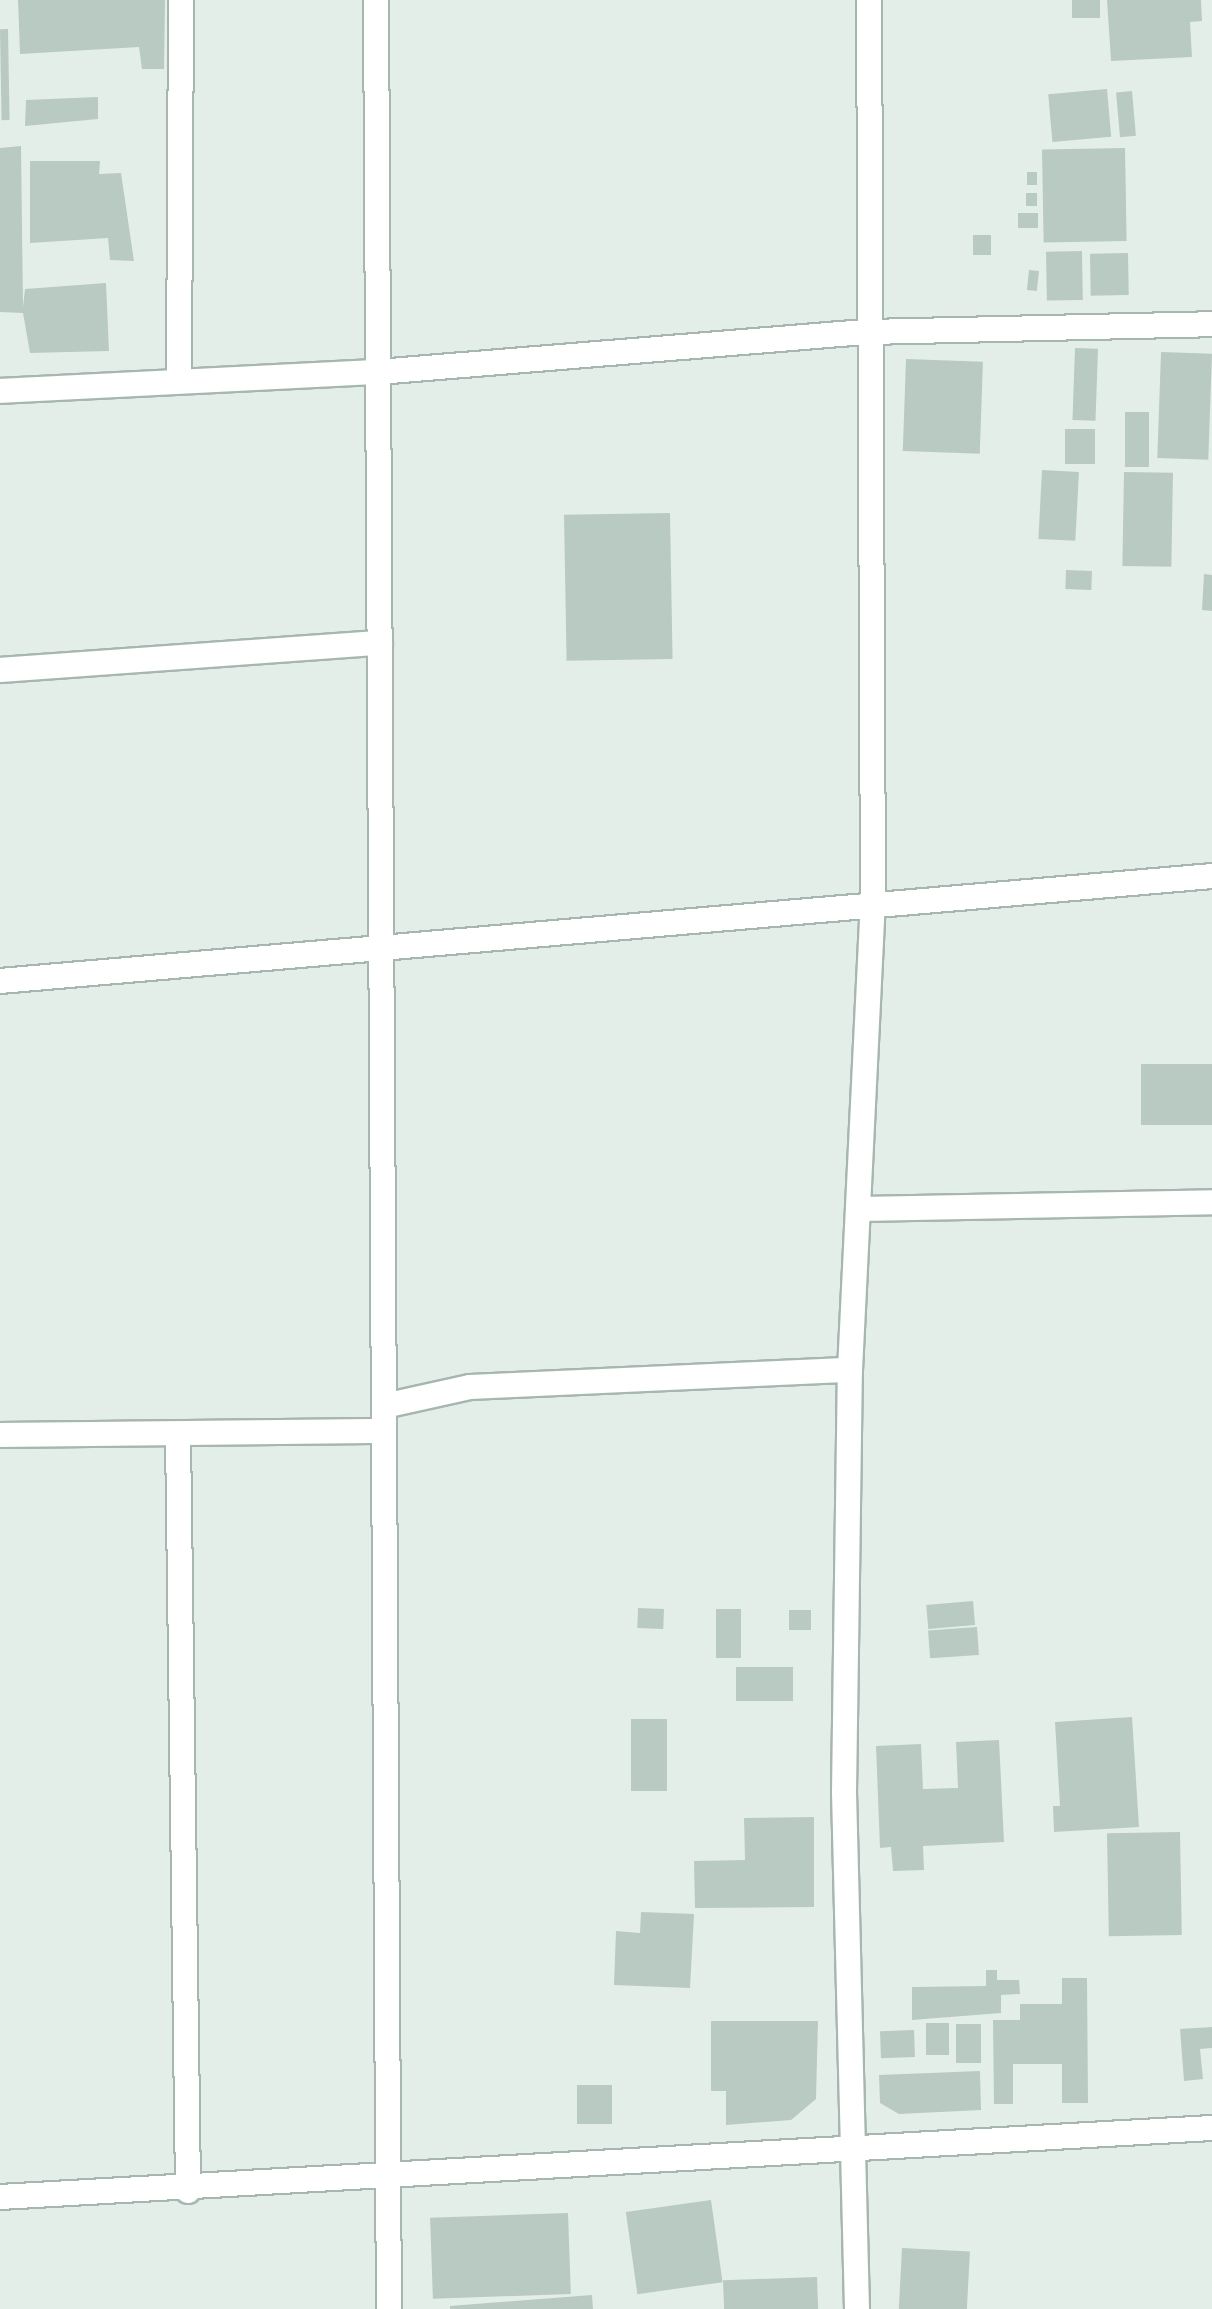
<!DOCTYPE html>
<html>
<head>
<meta charset="utf-8">
<style>
	body { margin:0 }
	#map { position:relative; width:1212px; height:2309px; overflow:hidden; background:#e4eee9; font-family:"Fira Sans",sans-serif }
	div>[style] { position:absolute }
	.building>* { inset:0; background:#b9cac2; transform-origin:0 0 }
	.roads { filter:drop-shadow(2px 0 #a6b7b0) drop-shadow(-2px 0 #a6b7b0) drop-shadow(0 2px #a6b7b0) drop-shadow(0 -2px #a6b7b0) }
	.minor>* { height:24px; margin:-12px; padding:0 12px; transform-origin:12px; border-radius:12px; background:#fff }
	.secondary>* { height:24px; margin:-12px; padding:0 12px; transform-origin:12px; border-radius:12px; background:#fff }
	span { translate:-50% -50%; white-space:nowrap; text-align:center; line-height:1.15; -webkit-text-stroke:8px #f5faf7; paint-order:stroke }
</style>
</head>
<body>
<div id="map">
	<div class="building">
		<i style="clip-path:polygon(18px 0,165px 0,164px 69px,142px 69px,139px 47px,20px 54px)"></i>
		<i style="left:1072px;top:0;width:28px;height:18px"></i>
		<i style="clip-path:polygon(1107px 0,1201px 0,1202px 21px,1190px 22px,1192px 57px,1111px 61px)"></i>
		<i style="left:8px;top:29px;width:91px;height:8px;rotate:89deg"></i>
		<i style="left:1107px;top:89px;width:48px;height:59px;rotate:85deg"></i>
		<i style="left:1132px;top:91px;width:45px;height:16px;rotate:85deg"></i>
		<i style="clip-path:polygon(98px 97px,98px 119px,25px 126px,26px 100px)"></i>
		<i style="clip-path:polygon(21px 146px,23px 307px,25px 289px,106px 283px,109px 351px,30px 353px,23px 313px,0 312px,0 148px)"></i>
		<i style="left:1125px;top:148px;width:93px;height:83px;rotate:89deg"></i>
		<i style="clip-path:polygon(30px 161px,100px 161px,99px 174px,121px 173px,134px 261px,110px 260px,108px 238px,30px 243px)"></i>
		<i style="left:1027px;top:172px;width:10px;height:13px"></i>
		<i style="left:1026px;top:193px;width:11px;height:13px"></i>
		<i style="left:1018px;top:213px;width:20px;height:15px"></i>
		<i style="left:973px;top:235px;width:18px;height:20px"></i>
		<i style="left:1082px;top:251px;width:49px;height:36px;rotate:89deg"></i>
		<i style="left:1128px;top:253px;width:42px;height:38px;rotate:89deg"></i>
		<i style="left:1029px;top:270px;width:10px;height:20px;rotate:6deg"></i>
		<i style="left:1075px;top:348px;width:23px;height:72px;rotate:2deg"></i>
		<i style="left:1161px;top:352px;width:51px;height:106px;rotate:2deg"></i>
		<i style="left:906px;top:359px;width:77px;height:92px;rotate:2deg"></i>
		<i style="left:1125px;top:412px;width:24px;height:55px"></i>
		<i style="left:1065px;top:429px;width:30px;height:35px"></i>
		<i style="left:1042px;top:470px;width:37px;height:69px;rotate:3deg"></i>
		<i style="left:1124px;top:472px;width:49px;height:94px;rotate:1deg"></i>
		<i style="left:670px;top:513px;width:146px;height:106px;rotate:89deg"></i>
		<i style="left:1066px;top:570px;width:26px;height:19px;rotate:2deg"></i>
		<i style="clip-path:polygon(1204px 574px,1212px 575px,1212px 611px,1202px 610px)"></i>
		<i style="left:1212px;top:1064px;width:61px;height:71px;rotate:90deg"></i>
		<i style="left:973px;top:1601px;width:24px;height:47px;rotate:85deg"></i>
		<i style="left:638px;top:1608px;width:26px;height:20px;rotate:2deg"></i>
		<i style="left:716px;top:1609px;width:25px;height:49px"></i>
		<i style="left:789px;top:1610px;width:22px;height:20px"></i>
		<i style="left:977px;top:1627px;width:28px;height:49px;rotate:86deg"></i>
		<i style="left:736px;top:1667px;width:57px;height:34px"></i>
		<i style="clip-path:polygon(1132px 1717px,1139px 1827px,1054px 1832px,1053px 1806px,1060px 1806px,1055px 1722px)"></i>
		<i style="left:631px;top:1719px;width:36px;height:72px"></i>
		<i style="clip-path:polygon(999px 1740px,1004px 1842px,923px 1846px,924px 1870px,893px 1871px,891px 1847px,880px 1848px,876px 1746px,921px 1744px,923px 1789px,958px 1788px,956px 1742px)"></i>
		<i style="clip-path:polygon(814px 1817px,814px 1907px,695px 1908px,694px 1861px,745px 1860px,744px 1818px)"></i>
		<i style="left:1180px;top:1832px;width:103px;height:73px;rotate:89deg"></i>
		<i style="clip-path:polygon(641px 1912px,694px 1914px,690px 1988px,614px 1985px,616px 1931px,640px 1933px)"></i>
		<i style="clip-path:polygon(986px 1970px,997px 1970px,997px 1980px,1019px 1980px,1020px 1994px,1001px 1995px,1001px 2013px,912px 2020px,912px 1987px,986px 1986px)"></i>
		<i style="clip-path:polygon(1062px 1978px,1087px 1978px,1088px 2103px,1062px 2103px,1062px 2064px,1013px 2064px,1013px 2104px,994px 2104px,993px 2020px,1020px 2020px,1020px 2004px,1062px 2004px)"></i>
		<i style="clip-path:polygon(711px 2021px,818px 2021px,816px 2099px,791px 2120px,726px 2125px,726px 2091px,711px 2091px)"></i>
		<i style="left:949px;top:2023px;width:32px;height:23px;rotate:90deg"></i>
		<i style="left:956px;top:2024px;width:25px;height:39px"></i>
		<i style="clip-path:polygon(1212px 2027px,1212px 2048px,1200px 2049px,1203px 2079px,1184px 2081px,1180px 2029px)"></i>
		<i style="left:914px;top:2030px;width:27px;height:34px;rotate:88deg"></i>
		<i style="clip-path:polygon(980px 2071px,981px 2110px,899px 2114px,880px 2103px,879px 2075px)"></i>
		<i style="left:577px;top:2085px;width:35px;height:39px"></i>
		<i style="left:711px;top:2200px;width:83px;height:86px;rotate:82deg"></i>
		<i style="left:568px;top:2213px;width:81px;height:138px;rotate:88deg"></i>
		<i style="left:902px;top:2248px;width:68px;height:61px;rotate:3deg"></i>
		<i style="left:817px;top:2277px;width:32px;height:94px;rotate:88deg"></i>
		<i style="clip-path:polygon(592px 2295px,593px 2309px,450px 2309px,450px 2306px)"></i>
	</div>
	<div class="roads">
		<div class="minor">
			<i style="left:376px;top:0;width:2309px;rotate:89.68deg"></i>
			<i style="left:179px;top:380px;width:380px;rotate:-89.7deg"></i>
			<i style="left:0;top:391px;width:378px;rotate:-2.9deg"></i>
			<i style="left:378px;top:372px;width:492px;rotate:-4.7deg"></i>
			<i style="left:868px;top:332px;width:344px;rotate:-1.3deg"></i>
			<i style="left:0;top:670px;width:381px;rotate:-4.1deg"></i>
			<i style="left:860px;top:1209px;width:352px;rotate:-1.1deg"></i>
			<i style="left:384px;top:1406px;width:88px;rotate:-12.5deg"></i>
			<i style="left:470px;top:1387px;width:380px;rotate:-2.6deg"></i>
			<i style="left:178px;top:1434px;width:757px;rotate:89.24deg"></i>
			<i style="left:0;top:1435px;width:384px;rotate:-0.6deg"></i>
			<i style="left:0;top:2197px;width:1214px;rotate:-3.26deg"></i>
			<i style="left:857px;top:2309px;width:516px;rotate:-91.44deg"></i>
			<i style="left:844px;top:1793px;width:423px;rotate:-89.2deg"></i>
			<i style="left:850px;top:1370px;width:465px;rotate:-87.2deg"></i>
			<i style="left:873px;top:906px;width:906px;rotate:-90.25deg"></i>
		</div>
		<div class="secondary">
			<i style="left:0;top:981px;width:1217px;rotate:-4.95deg"></i>
		</div>
	</div>
</div>
</body>
</html>
